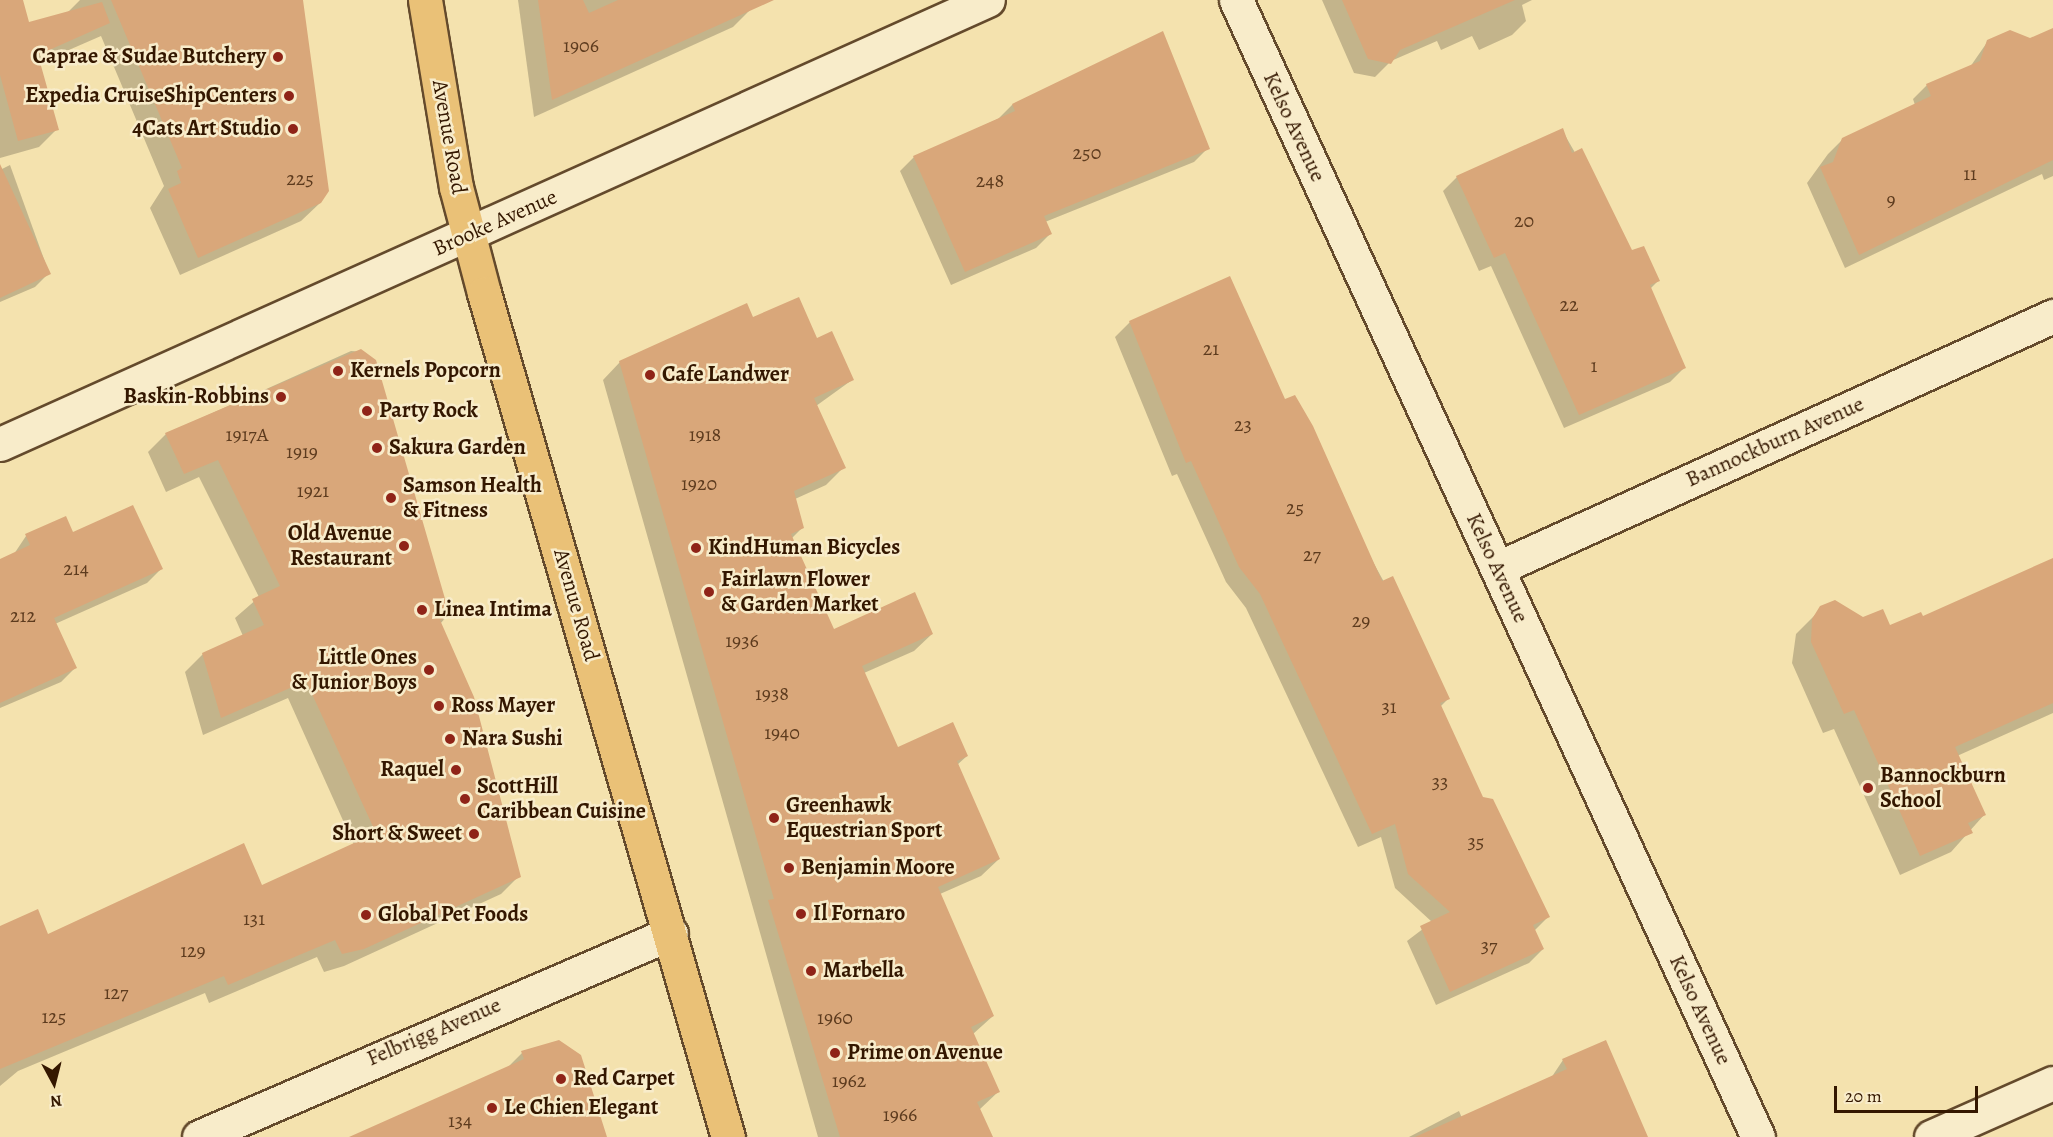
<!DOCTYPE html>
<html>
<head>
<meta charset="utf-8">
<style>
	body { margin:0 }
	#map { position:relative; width:2053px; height:1137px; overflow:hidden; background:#f4e2ae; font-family:Alegreya,serif }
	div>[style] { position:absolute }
	.shadow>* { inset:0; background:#0003 }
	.building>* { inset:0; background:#d9a77a }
	.roads { filter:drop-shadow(2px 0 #644a2c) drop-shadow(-2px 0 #644a2c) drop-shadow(0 2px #644a2c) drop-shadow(0 -2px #644a2c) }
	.minor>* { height:33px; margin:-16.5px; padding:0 16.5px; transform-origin:16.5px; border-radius:16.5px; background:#f8ecca }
	.major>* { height:33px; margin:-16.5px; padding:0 16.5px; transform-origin:16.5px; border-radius:16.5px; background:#eac177 }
	.dots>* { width:16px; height:16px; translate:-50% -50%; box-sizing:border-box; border:3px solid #f8ecca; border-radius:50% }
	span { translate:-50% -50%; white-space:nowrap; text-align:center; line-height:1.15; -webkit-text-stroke:5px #f8ecca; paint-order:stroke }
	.number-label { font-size:20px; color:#5d3b1e }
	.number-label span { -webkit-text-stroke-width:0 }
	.poi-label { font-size:22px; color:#341700; font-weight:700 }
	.right { translate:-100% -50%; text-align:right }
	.left { translate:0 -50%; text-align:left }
	.street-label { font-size:22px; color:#341700 }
	.north { position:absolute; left:24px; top:1053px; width:60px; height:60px; -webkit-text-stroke:4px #f8ecca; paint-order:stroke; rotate:173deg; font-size:16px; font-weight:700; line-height:24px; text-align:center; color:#341700 }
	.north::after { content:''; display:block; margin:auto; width:21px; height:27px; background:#341700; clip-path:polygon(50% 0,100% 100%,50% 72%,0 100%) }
	.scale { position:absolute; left:1834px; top:1086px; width:144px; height:27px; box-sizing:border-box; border:3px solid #341700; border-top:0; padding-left:8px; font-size:18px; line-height:21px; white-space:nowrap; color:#341700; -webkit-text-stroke:4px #f8ecca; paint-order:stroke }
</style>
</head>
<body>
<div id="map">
	<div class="shadow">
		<i style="clip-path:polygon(80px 0,301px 0,320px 203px,301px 221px,180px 275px,150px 208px,164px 186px,101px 36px,39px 63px,57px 129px,39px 147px,0 158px,0 31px,67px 13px)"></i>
		<i style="clip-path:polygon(518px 0,747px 0,751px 9px,733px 27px,534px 117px)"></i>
		<i style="clip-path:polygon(1322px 0,1532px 0,1522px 5px,1526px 21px,1512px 35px,1479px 50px,1472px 36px,1441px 50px,1437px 41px,1391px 61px,1375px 77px,1354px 73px)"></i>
		<i style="clip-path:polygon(1163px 33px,1208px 148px,1194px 162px,1045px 222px,1050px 234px,1036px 248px,951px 285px,900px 171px,914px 157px,998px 119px,1012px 105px)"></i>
		<i style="clip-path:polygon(2030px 40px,2053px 40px,2053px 176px,2044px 180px,2042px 174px,1845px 268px,1807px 183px,1828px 154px,1843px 139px,1915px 105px,1913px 99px,1927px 85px,1970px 67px,1988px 41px)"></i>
		<i style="clip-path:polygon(1562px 130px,1632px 252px,1658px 281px,1650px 289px,1684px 368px,1670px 382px,1564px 428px,1491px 266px,1479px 271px,1443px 191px,1457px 177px)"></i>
		<i style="clip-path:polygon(10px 165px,49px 273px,35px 287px,0 302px,0 170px)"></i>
		<i style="clip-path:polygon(1229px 278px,1285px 401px,1448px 699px,1440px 707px,1482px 799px,1548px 917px,1534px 931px,1543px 949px,1529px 963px,1436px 1005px,1407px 941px,1432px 922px,1395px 888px,1381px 837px,1358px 847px,1246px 608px,1226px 582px,1177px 474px,1172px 476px,1115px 337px,1130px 322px)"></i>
		<i style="clip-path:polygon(752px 319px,817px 340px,852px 380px,816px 406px,844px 467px,826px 485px,795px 499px,803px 527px,792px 538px,833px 631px,932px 634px,914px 651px,864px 673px,897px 749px,967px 756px,957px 765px,999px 859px,981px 876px,940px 894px,993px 1016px,973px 1034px,998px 1092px,979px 1110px,991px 1137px,818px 1137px,603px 380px,620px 362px)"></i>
		<i style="clip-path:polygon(351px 351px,365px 352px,448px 615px,440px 624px,519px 876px,501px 894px,344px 966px,324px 972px,317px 957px,209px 1003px,205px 993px,18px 1071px,0 1086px,0 928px,48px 936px,261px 887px,354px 845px,288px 698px,203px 735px,185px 672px,203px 654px,243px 636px,235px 618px,259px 597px,199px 477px,166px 492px,148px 452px,166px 434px)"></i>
		<i style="clip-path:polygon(72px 534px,161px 569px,147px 583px,55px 624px,75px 668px,61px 682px,0 708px,0 560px,14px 554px,26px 536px)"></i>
		<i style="clip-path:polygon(2053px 559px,2053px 713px,1957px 756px,1984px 815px,1951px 852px,1900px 875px,1834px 729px,1823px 733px,1792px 663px,1796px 634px,1816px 614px,1889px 627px,1922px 618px)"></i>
		<i style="clip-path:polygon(522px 1053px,598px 1137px,372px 1137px,506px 1069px)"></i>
		<i style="clip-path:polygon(1563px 1060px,1646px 1137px,1409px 1137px,1459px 1111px,1462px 1118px,1551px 1078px)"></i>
	</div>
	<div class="building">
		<i style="clip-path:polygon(0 0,23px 0,29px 22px,102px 2px,110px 23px,38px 55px,59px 130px,18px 141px,0 75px)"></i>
		<i style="clip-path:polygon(111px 0,303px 0,329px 191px,321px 203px,198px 258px,168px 189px,181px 183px,177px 171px,182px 168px)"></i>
		<i style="clip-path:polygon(538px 0,583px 0,589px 13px,618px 0,774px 0,552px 100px)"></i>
		<i style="clip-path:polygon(1342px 0,1515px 0,1400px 50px,1391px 64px,1368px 59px)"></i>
		<i style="clip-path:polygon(2053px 28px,2053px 160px,1859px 255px,1820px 167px,1833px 162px,1842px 138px,1931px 96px,1926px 84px,1980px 61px,1987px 40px,2010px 30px,2030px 38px)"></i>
		<i style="clip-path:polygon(1163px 31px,1210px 149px,1044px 216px,1052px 234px,965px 272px,913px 156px,1015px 111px,1012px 104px)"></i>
		<i style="clip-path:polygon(1563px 128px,1572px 153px,1582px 148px,1632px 250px,1644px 246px,1660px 281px,1650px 285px,1686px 368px,1579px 415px,1505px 253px,1494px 258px,1456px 176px)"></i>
		<i style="clip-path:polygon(0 164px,51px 274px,0 298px)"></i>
		<i style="clip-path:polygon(1230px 276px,1285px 399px,1295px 395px,1313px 426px,1382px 581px,1393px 576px,1450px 699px,1440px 703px,1483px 797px,1493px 799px,1550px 917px,1533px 925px,1544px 949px,1450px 992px,1420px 926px,1450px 912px,1408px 874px,1395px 824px,1372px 834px,1260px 594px,1239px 567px,1191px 461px,1186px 463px,1129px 321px)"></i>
		<i style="clip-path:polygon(799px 297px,817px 338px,832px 331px,854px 380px,814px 398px,846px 468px,794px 491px,804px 528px,791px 534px,834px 629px,915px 592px,933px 634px,862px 666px,898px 747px,953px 722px,968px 756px,957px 761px,1000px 859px,938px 887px,994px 1016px,971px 1027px,1000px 1092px,977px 1102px,993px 1137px,840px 1137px,768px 900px,774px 899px,619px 361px,747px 303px,753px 317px)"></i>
		<i style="clip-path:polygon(361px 349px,376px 360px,450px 616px,440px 620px,474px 697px,521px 877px,364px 949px,342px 954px,335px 940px,228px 985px,224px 976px,0 1069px,0 926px,38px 909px,48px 934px,244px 843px,262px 885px,376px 833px,306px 681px,221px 718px,202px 653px,264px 625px,252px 599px,280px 586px,218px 460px,184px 474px,165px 433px)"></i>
		<i style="clip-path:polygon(133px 505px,163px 569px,54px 618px,77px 668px,0 703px,0 559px,30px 545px,25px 534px,66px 516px,73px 532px)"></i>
		<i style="clip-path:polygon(2053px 558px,2053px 703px,1955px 747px,1986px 815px,1968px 823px,1973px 833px,1920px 856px,1854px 710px,1844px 714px,1811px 642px,1812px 619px,1820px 606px,1835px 600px,1863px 617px,1883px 609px,1890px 625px,1921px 612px,1923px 616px)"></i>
		<i style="clip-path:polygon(559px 1040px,581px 1055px,607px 1137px,349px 1137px,524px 1059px,521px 1051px)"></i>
		<i style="clip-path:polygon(1606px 1040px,1648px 1137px,1415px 1137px,1567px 1069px,1562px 1059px)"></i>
	</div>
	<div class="roads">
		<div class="minor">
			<i style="left:1236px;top:0;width:1251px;rotate:65.34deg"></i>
			<i style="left:0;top:444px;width:1083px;rotate:-24.2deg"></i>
			<i style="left:1498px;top:568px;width:610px;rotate:-24.42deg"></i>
			<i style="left:199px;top:1137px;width:514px;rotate:-23.37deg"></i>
			<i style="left:1931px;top:1137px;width:133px;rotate:-23.9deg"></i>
		</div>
		<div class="major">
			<i style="left:425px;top:0;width:190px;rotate:80.6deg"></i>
			<i style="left:456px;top:187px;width:110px;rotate:75.2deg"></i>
			<i style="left:484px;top:293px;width:879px;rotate:73.88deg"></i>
		</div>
	</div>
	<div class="dots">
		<i style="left:278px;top:57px;background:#8f2418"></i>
		<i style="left:289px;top:96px;background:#8f2418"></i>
		<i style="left:293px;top:129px;background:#8f2418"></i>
		<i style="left:338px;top:371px;background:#8f2418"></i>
		<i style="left:650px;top:375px;background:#8f2418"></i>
		<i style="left:281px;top:397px;background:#8f2418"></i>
		<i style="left:367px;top:411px;background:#8f2418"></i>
		<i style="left:377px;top:448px;background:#8f2418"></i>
		<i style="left:391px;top:498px;background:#8f2418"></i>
		<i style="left:404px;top:546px;background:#8f2418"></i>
		<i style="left:696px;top:548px;background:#8f2418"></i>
		<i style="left:709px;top:592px;background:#8f2418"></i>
		<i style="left:422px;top:610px;background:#8f2418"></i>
		<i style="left:429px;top:670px;background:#8f2418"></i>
		<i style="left:439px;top:706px;background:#8f2418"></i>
		<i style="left:450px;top:739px;background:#8f2418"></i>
		<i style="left:456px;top:770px;background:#8f2418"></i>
		<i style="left:1868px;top:788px;background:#8f2418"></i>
		<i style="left:465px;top:799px;background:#8f2418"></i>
		<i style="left:774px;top:818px;background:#8f2418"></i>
		<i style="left:474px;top:834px;background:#8f2418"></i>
		<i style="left:789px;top:868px;background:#8f2418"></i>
		<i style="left:801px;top:914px;background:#8f2418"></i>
		<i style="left:366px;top:915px;background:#8f2418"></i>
		<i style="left:811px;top:971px;background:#8f2418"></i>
		<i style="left:835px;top:1053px;background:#8f2418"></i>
		<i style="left:561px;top:1079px;background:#8f2418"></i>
		<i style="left:492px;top:1108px;background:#8f2418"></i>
	</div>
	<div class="number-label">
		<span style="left:581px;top:45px">1906</span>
		<span style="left:1087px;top:152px">250</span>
		<span style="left:1970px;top:173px">11</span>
		<span style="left:300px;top:178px">225</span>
		<span style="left:990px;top:180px">248</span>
		<span style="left:1891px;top:199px">9</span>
		<span style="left:1524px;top:220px">20</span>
		<span style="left:1569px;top:304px">22</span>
		<span style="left:1211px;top:348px">21</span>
		<span style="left:1594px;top:365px">1</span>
		<span style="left:1243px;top:424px">23</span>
		<span style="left:247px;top:434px">1917A</span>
		<span style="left:705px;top:434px">1918</span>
		<span style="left:302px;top:451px">1919</span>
		<span style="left:699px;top:483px">1920</span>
		<span style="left:313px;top:490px">1921</span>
		<span style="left:1295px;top:507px">25</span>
		<span style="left:1312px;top:554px">27</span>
		<span style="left:76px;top:568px">214</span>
		<span style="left:23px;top:615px">212</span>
		<span style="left:1361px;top:620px">29</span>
		<span style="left:742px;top:640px">1936</span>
		<span style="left:772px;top:693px">1938</span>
		<span style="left:1389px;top:706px">31</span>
		<span style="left:782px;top:732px">1940</span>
		<span style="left:1440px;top:781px">33</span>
		<span style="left:1476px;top:841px">35</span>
		<span style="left:254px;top:918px">131</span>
		<span style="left:1489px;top:945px">37</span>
		<span style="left:193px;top:950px">129</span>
		<span style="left:116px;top:992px">127</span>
		<span style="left:54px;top:1016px">125</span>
		<span style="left:835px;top:1017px">1960</span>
		<span style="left:849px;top:1080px">1962</span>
		<span style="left:900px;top:1114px">1966</span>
		<span style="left:460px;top:1120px">134</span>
	</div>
	<div class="poi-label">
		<span class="right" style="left:266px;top:57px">Caprae &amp; Sudae Butchery</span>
		<span class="right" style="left:277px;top:96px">Expedia CruiseShipCenters</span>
		<span class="right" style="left:281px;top:129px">4Cats Art Studio</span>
		<span class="left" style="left:350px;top:371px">Kernels Popcorn</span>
		<span class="left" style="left:662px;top:375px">Cafe Landwer</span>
		<span class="right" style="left:269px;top:397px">Baskin-Robbins</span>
		<span class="left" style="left:379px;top:411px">Party Rock</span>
		<span class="left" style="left:389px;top:448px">Sakura Garden</span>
		<span class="left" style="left:403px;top:498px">Samson Health<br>&amp; Fitness</span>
		<span class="right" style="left:392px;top:546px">Old Avenue<br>Restaurant</span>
		<span class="left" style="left:708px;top:548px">KindHuman Bicycles</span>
		<span class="left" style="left:721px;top:592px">Fairlawn Flower<br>&amp; Garden Market</span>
		<span class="left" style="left:434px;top:610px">Linea Intima</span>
		<span class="right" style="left:417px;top:670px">Little Ones<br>&amp; Junior Boys</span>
		<span class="left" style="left:451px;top:706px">Ross Mayer</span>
		<span class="left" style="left:462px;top:739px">Nara Sushi</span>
		<span class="right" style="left:444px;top:770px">Raquel</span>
		<span class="left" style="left:1880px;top:788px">Bannockburn<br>School</span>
		<span class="left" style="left:477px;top:799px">ScottHill<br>Caribbean Cuisine</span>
		<span class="left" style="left:786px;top:818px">Greenhawk<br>Equestrian Sport</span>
		<span class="right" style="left:462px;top:834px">Short &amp; Sweet</span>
		<span class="left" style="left:801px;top:868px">Benjamin Moore</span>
		<span class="left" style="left:813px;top:914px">Il Fornaro</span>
		<span class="left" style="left:378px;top:915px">Global Pet Foods</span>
		<span class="left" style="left:823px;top:971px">Marbella</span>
		<span class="left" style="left:847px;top:1053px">Prime on Avenue</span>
		<span class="left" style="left:573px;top:1079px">Red Carpet</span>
		<span class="left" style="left:504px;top:1108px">Le Chien Elegant</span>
	</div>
	<div class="street-label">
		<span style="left:1294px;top:127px;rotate:65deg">Kelso Avenue</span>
		<span style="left:449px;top:137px;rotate:80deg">Avenue Road</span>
		<span style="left:495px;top:223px;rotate:-24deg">Brooke Avenue</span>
		<span style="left:1775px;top:442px;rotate:-24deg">Bannockburn Avenue</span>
		<span style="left:1497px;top:568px;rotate:65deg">Kelso Avenue</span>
		<span style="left:576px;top:605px;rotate:74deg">Avenue Road</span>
		<span style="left:1700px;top:1010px;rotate:65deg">Kelso Avenue</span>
		<span style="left:434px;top:1032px;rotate:-23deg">Felbrigg Avenue</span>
	</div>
	<div class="north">N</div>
	<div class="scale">20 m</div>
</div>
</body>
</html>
